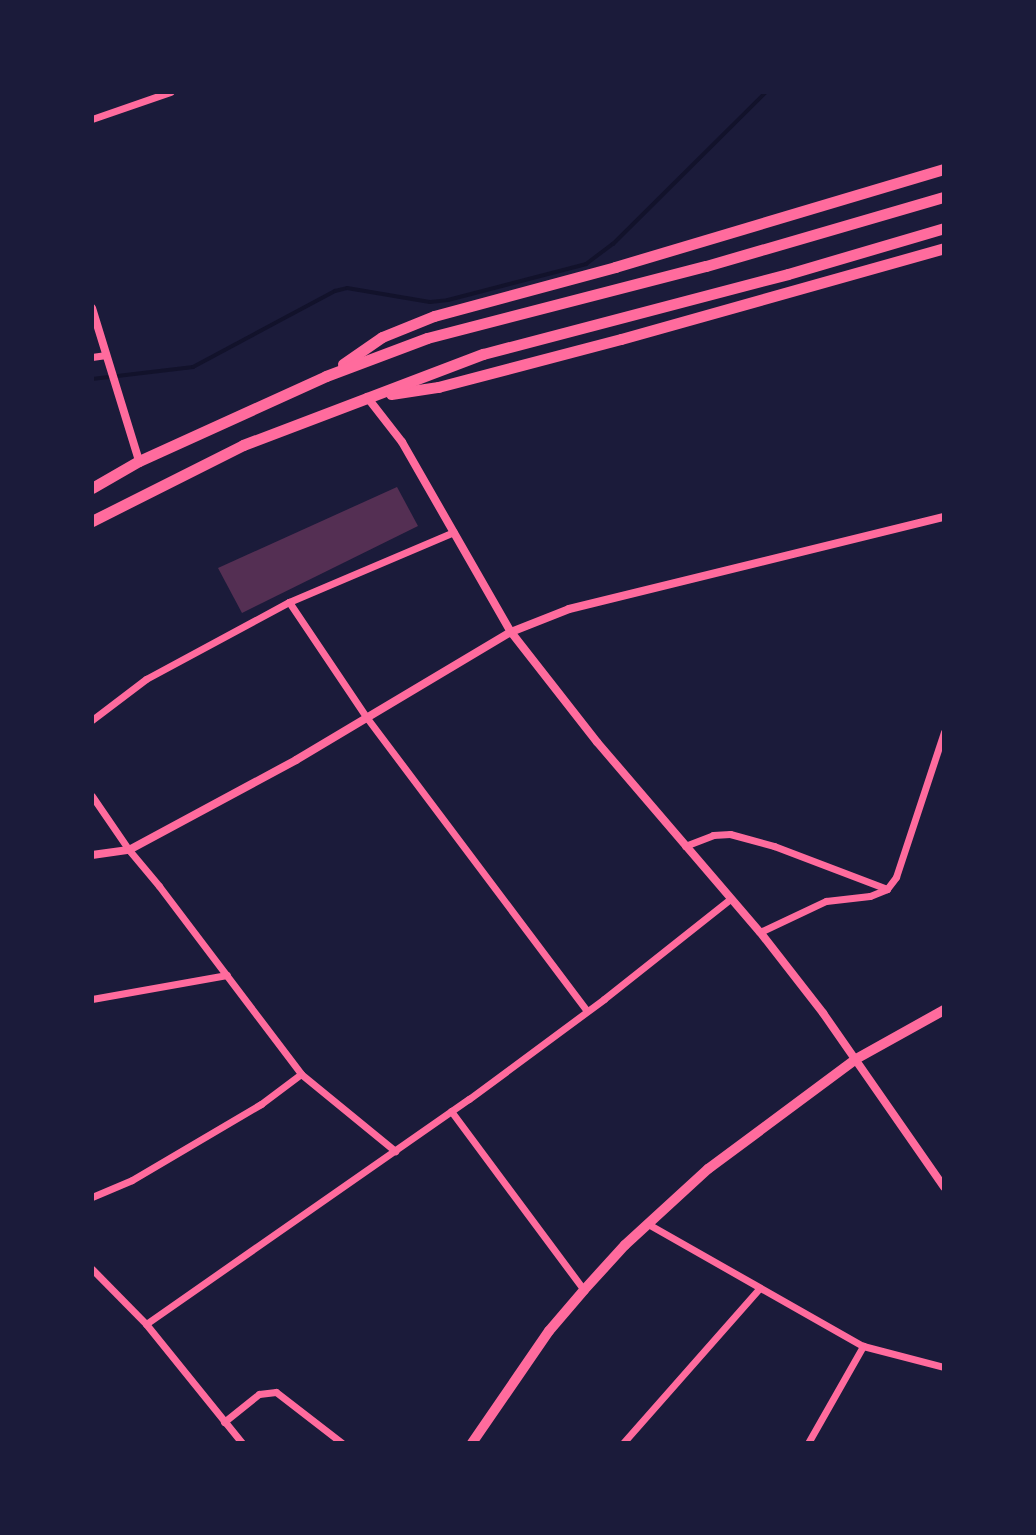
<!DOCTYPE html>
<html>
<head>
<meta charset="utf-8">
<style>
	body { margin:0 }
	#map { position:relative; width:1036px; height:1535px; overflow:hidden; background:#1b1b3a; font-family:"Titillium Web",sans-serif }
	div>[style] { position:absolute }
	.stream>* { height:4px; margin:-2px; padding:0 2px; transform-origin:2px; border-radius:2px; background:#12122b }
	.building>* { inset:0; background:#542f53 }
	.minor>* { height:7px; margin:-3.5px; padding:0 3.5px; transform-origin:3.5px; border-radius:3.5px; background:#ff6b9d }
	.tertiary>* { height:8px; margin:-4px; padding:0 4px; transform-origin:4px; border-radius:4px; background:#ff6b9d }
	.secondary>* { height:10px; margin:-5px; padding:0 5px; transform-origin:5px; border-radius:5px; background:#ff6b9d }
	.primary>* { height:11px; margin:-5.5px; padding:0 5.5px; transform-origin:5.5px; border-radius:5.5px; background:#ff6b9d }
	span { translate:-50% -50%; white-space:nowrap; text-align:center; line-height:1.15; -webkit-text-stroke:6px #1b1b3a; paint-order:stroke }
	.frame { position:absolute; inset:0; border:94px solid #1b1b3a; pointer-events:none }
</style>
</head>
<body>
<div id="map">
	<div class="stream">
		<i style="left:92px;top:379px;width:102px;rotate:-6.8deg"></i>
		<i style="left:193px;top:367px;width:161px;rotate:-28.2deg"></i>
		<i style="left:335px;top:291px;width:12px;rotate:-14deg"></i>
		<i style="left:347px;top:288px;width:84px;rotate:9.6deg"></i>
		<i style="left:430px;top:302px;width:18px;rotate:-6deg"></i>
		<i style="left:448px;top:300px;width:143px;rotate:-14.6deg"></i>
		<i style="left:586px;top:264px;width:34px;rotate:-37deg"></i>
		<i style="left:613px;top:244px;width:216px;rotate:-44.8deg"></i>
	</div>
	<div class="building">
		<i style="clip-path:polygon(397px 487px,418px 526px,242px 613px,218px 568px)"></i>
	</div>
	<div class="minor">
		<i style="left:92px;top:119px;width:83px;rotate:-19.1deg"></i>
		<i style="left:92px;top:357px;width:14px;rotate:-8deg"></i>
		<i style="left:289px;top:602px;width:140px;rotate:56.1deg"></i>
		<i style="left:367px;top:718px;width:366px;rotate:53.1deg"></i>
		<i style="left:92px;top:720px;width:68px;rotate:-37.2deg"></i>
		<i style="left:146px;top:679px;width:162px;rotate:-28.3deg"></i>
		<i style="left:289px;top:602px;width:179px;rotate:-23deg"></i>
		<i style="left:92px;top:796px;width:65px;rotate:55.6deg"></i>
		<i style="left:129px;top:850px;width:47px;rotate:50.2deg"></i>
		<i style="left:159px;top:886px;width:236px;rotate:52.9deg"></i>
		<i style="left:301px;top:1074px;width:122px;rotate:39.3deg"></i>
		<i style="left:685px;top:846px;width:30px;rotate:-21deg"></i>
		<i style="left:713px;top:835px;width:17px;rotate:-3deg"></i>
		<i style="left:730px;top:834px;width:46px;rotate:15.3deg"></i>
		<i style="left:774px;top:846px;width:121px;rotate:20.8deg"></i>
		<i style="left:760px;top:932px;width:73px;rotate:-25.2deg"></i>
		<i style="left:826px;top:901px;width:44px;rotate:-6.5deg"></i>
		<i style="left:870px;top:896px;width:18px;rotate:-22deg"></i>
		<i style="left:887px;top:889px;width:15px;rotate:-53deg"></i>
		<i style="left:896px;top:877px;width:153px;rotate:-71.7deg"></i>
		<i style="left:92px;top:999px;width:137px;rotate:-10.1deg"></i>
		<i style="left:451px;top:1111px;width:223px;rotate:53.4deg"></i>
		<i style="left:92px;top:1197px;width:43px;rotate:-23deg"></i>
		<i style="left:132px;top:1180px;width:150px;rotate:-30.5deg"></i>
		<i style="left:261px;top:1104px;width:50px;rotate:-36.9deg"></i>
		<i style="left:648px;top:1224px;width:247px;rotate:29.6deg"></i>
		<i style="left:863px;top:1346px;width:84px;rotate:14.5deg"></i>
		<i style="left:92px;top:1269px;width:77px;rotate:45.5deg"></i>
		<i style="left:146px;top:1324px;width:153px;rotate:51.1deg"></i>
		<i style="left:146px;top:1324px;width:394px;rotate:-34.9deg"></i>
		<i style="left:469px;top:1099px;width:168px;rotate:-36.5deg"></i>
		<i style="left:604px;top:999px;width:161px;rotate:-38.4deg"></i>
		<i style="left:224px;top:1422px;width:45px;rotate:-38.7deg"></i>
		<i style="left:259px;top:1394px;width:17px;rotate:-7deg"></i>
		<i style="left:276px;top:1392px;width:83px;rotate:37.7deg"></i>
		<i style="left:623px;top:1443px;width:204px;rotate:-48.6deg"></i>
		<i style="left:808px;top:1443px;width:112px;rotate:-60.4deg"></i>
	</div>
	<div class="tertiary">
		<i style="left:92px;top:308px;width:160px;rotate:72.9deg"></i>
		<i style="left:367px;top:397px;width:57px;rotate:52.1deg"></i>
		<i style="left:402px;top:442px;width:219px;rotate:60.2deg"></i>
		<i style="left:511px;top:632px;width:140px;rotate:52deg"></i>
		<i style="left:597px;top:742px;width:250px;rotate:49.4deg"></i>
		<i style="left:760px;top:932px;width:103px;rotate:52.1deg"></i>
		<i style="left:823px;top:1013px;width:212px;rotate:55.2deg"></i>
		<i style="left:92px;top:855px;width:37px;rotate:-8deg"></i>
		<i style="left:129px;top:850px;width:190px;rotate:-28.3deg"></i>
		<i style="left:296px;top:760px;width:250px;rotate:-30.8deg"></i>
		<i style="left:511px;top:632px;width:62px;rotate:-21.6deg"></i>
		<i style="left:569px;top:609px;width:386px;rotate:-13.8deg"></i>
	</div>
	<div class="secondary">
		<i style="left:472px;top:1443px;width:136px;rotate:-55.5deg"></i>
		<i style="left:549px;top:1331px;width:54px;rotate:-49.5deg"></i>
		<i style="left:584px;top:1290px;width:61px;rotate:-47.7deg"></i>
		<i style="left:625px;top:1245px;width:113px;rotate:-42.5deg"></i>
		<i style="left:708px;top:1169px;width:184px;rotate:-36.6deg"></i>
		<i style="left:856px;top:1059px;width:101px;rotate:-29.1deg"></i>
	</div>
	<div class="primary">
		<i style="left:343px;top:364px;width:47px;rotate:-34.7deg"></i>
		<i style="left:382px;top:337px;width:56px;rotate:-22deg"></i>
		<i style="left:434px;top:316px;width:188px;rotate:-15.1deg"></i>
		<i style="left:615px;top:267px;width:343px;rotate:-16.6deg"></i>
		<i style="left:391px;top:394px;width:48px;rotate:-8.5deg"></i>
		<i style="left:438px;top:387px;width:189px;rotate:-14.7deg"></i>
		<i style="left:621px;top:339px;width:336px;rotate:-15.7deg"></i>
		<i style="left:92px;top:488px;width:54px;rotate:-29.9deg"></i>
		<i style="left:139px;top:461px;width:205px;rotate:-24.4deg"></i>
		<i style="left:326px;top:376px;width:108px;rotate:-20.6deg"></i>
		<i style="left:427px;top:338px;width:288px;rotate:-14.5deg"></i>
		<i style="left:706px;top:266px;width:248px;rotate:-16.2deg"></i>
		<i style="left:92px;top:521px;width:169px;rotate:-26.7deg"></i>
		<i style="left:243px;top:445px;width:257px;rotate:-20.8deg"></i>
		<i style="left:483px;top:354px;width:315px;rotate:-14.7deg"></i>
		<i style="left:788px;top:274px;width:163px;rotate:-16.4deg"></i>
	</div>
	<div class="frame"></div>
</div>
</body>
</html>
